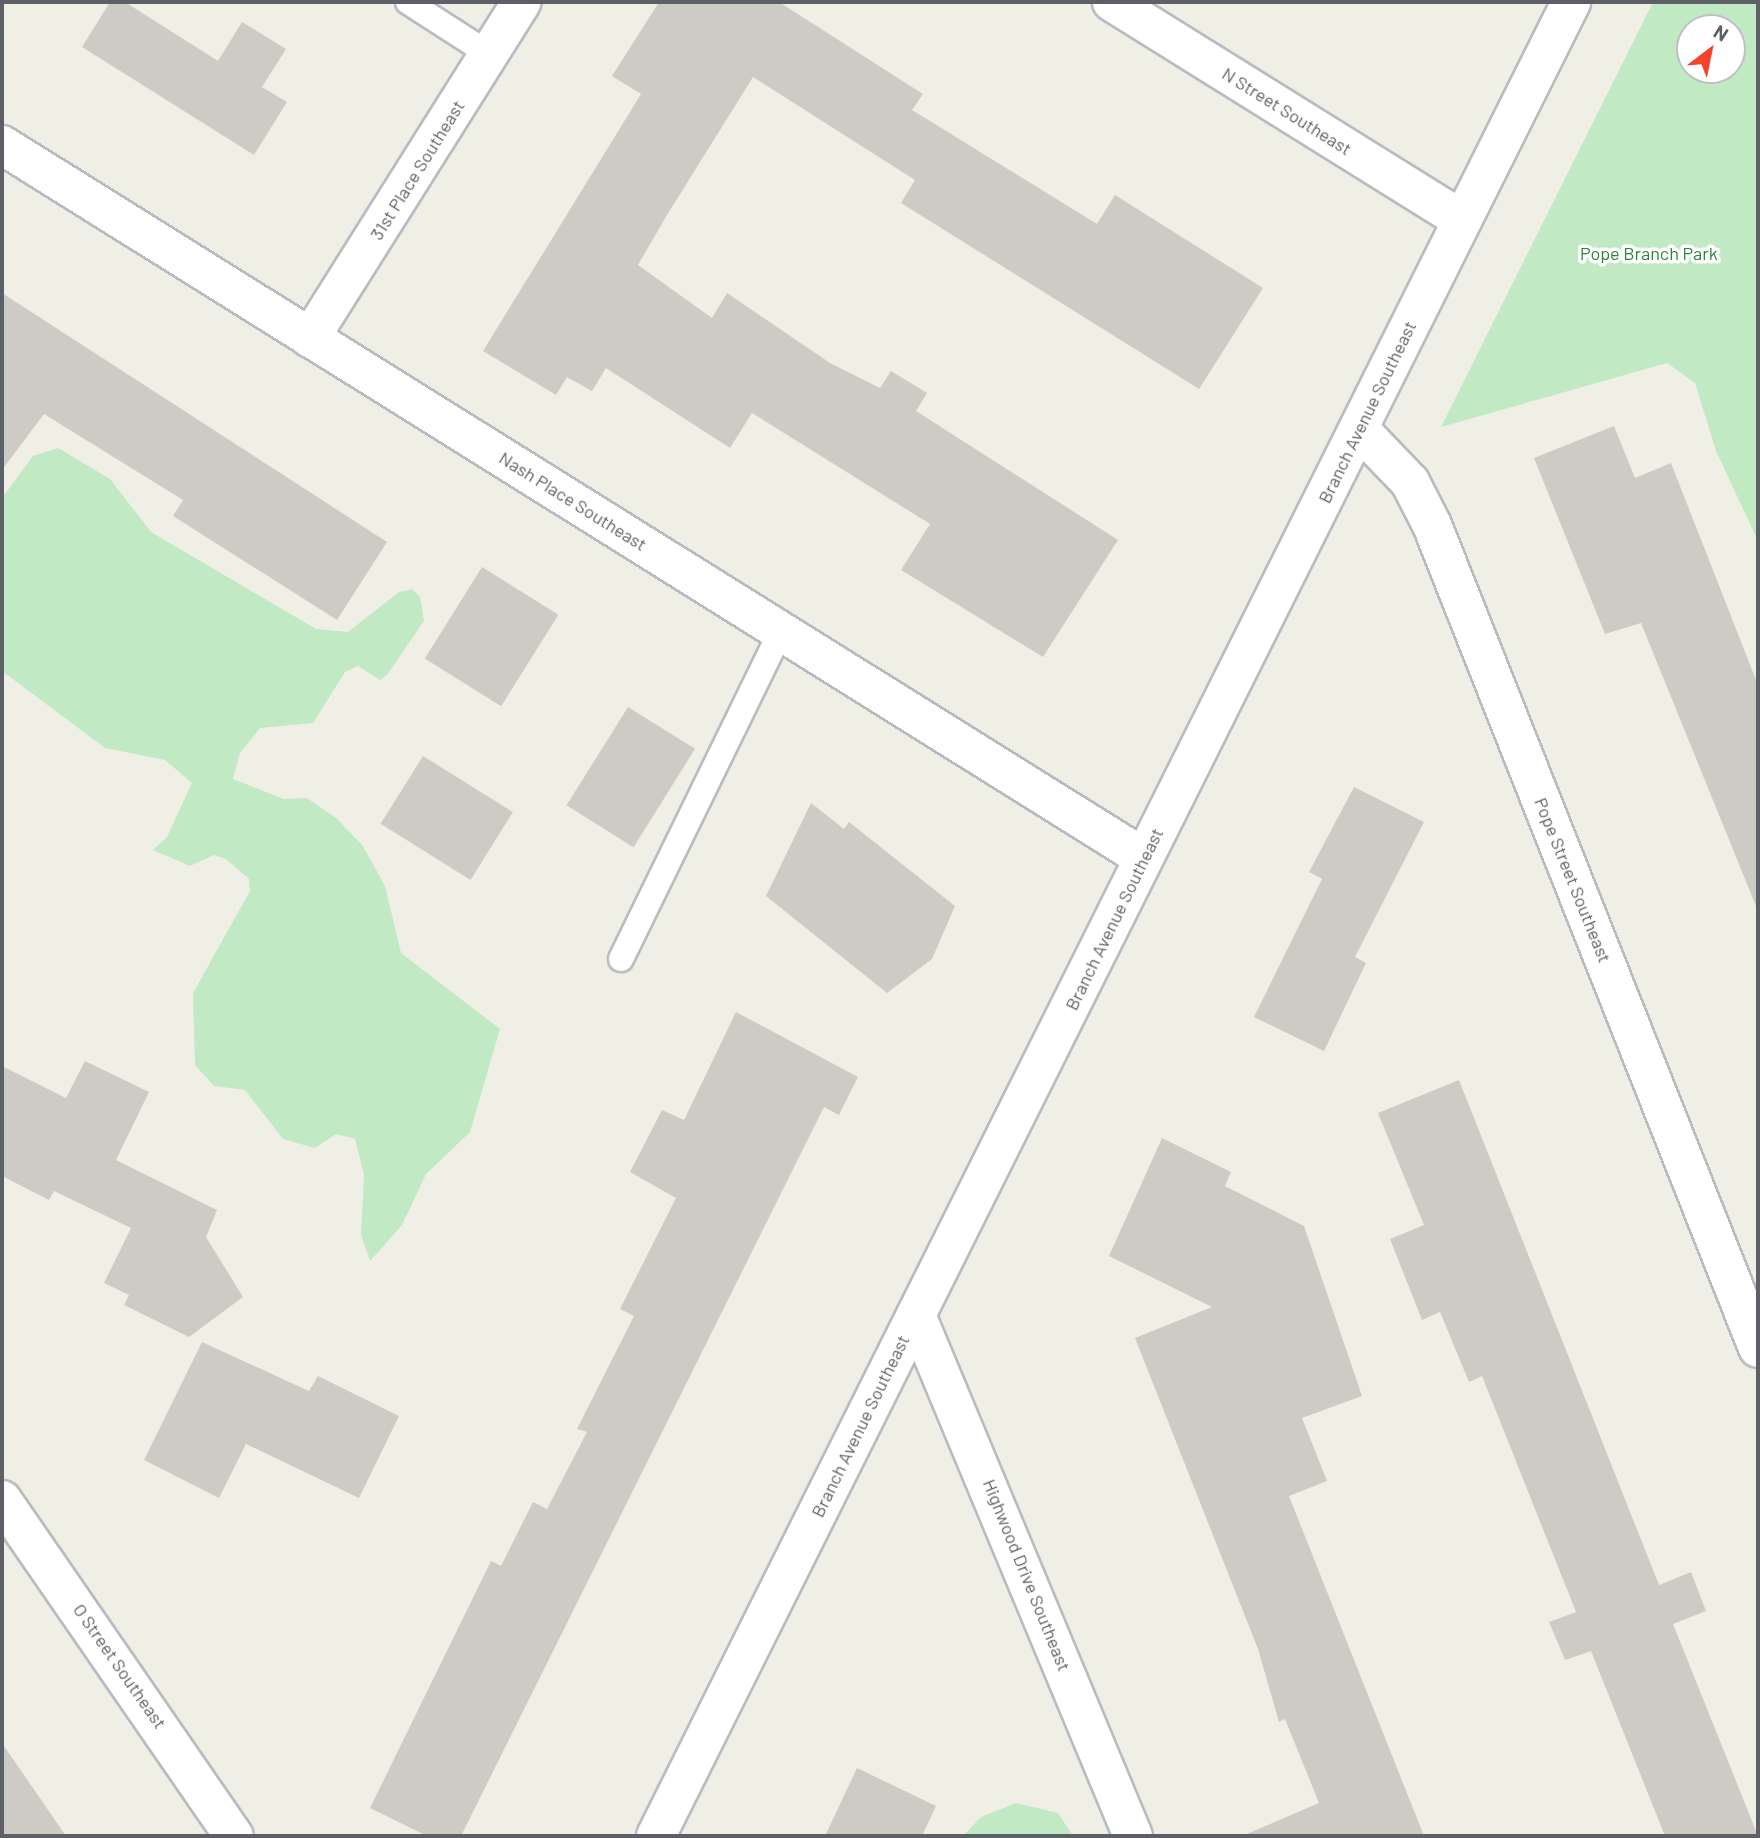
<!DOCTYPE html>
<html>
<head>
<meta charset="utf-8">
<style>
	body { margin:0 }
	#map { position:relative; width:1760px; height:1838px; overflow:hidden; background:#f0efe6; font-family:Barlow,sans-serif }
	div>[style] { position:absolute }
	.green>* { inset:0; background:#c1e9c3 }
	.building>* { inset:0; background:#cdccc4; transform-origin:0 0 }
	.roads { filter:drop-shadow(2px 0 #b8bbc0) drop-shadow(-2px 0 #b8bbc0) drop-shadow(0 2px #b8bbc0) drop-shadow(0 -2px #b8bbc0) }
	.lane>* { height:24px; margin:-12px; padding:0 12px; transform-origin:12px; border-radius:12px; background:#fff }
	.street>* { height:38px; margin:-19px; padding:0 19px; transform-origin:19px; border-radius:19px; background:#fff }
	.secondary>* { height:38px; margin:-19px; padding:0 19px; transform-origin:19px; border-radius:19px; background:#fff }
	span { translate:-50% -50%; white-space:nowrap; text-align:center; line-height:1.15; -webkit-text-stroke:7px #fff; paint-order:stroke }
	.street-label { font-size:18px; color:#5d6167 }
	.park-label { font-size:18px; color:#2f8439 }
	.frame { position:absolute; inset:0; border:4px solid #5d6167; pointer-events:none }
	.north { position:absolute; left:1676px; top:14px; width:70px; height:70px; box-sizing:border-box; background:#fff; border:2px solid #bec0c2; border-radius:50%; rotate:32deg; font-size:19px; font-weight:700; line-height:28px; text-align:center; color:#5d6167 }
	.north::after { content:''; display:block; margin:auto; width:24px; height:32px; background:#f44428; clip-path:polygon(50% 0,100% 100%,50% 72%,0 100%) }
</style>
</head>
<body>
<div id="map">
	<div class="green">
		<i style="clip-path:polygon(evenodd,1653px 2px,1758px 2px,1758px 541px,1716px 451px,1695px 383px,1667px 363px,1441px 427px,1653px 2px,1690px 28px,1732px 28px,1732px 70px,1690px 70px,1690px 28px)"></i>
		<i style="clip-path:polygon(58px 448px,110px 479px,151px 532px,316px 629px,348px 632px,399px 592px,412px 589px,420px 597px,424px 621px,387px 675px,380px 680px,358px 666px,345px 672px,313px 723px,260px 728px,240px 753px,233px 779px,284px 799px,307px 798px,336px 818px,363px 846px,385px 886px,401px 953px,500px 1029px,470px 1132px,426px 1174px,402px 1225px,370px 1261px,361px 1235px,364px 1175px,355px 1139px,336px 1134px,315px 1148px,283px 1139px,245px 1090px,214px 1086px,195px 1065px,193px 993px,250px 891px,249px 879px,226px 859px,214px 855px,190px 866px,153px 850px,167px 837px,192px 783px,165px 760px,105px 748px,2px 671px,2px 498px,33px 456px)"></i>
		<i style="clip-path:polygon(1016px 1803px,1058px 1813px,1073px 1836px,963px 1836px,981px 1817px)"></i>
	</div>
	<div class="building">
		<i style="clip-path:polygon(110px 2px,125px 2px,218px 61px,242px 22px,286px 49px,262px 87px,287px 102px,254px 155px,82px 47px)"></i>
		<i style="clip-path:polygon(659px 2px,779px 2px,923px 94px,912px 110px,1097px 224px,1115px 195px,1263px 288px,1199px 389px,901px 203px,915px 180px,753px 77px,667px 215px,638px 265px,712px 318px,727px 293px,830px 363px,880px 388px,891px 371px,927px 393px,916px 411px,1118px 540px,1043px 657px,901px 570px,930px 524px,752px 413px,730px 448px,606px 368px,592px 391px,567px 377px,556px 395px,483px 351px,641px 94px,612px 76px)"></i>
		<i style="clip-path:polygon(2px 293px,387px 542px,337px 620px,173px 516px,183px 500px,44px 414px,2px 470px)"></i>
		<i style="clip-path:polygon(1614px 426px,1635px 478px,1671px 463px,1758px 685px,1758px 911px,1641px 623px,1605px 634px,1534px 458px)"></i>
		<i style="left:482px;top:567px;width:90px;height:108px;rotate:32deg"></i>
		<i style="left:628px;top:707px;width:79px;height:116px;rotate:32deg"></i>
		<i style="left:423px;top:756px;width:106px;height:80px;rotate:32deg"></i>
		<i style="clip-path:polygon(1354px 787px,1424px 822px,1355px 957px,1366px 963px,1324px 1051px,1254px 1017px,1322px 879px,1309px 872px)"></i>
		<i style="clip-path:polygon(811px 803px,844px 829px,849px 822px,955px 906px,932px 959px,887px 993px,766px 896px)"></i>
		<i style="clip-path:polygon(736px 1012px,858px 1077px,839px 1115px,824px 1107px,461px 1836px,427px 1836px,370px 1808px,491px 1561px,501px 1566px,533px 1502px,547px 1509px,587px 1432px,577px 1429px,634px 1316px,620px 1309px,676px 1198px,630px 1172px,662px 1110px,684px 1120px)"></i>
		<i style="clip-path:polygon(85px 1061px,149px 1092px,116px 1160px,217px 1210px,206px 1237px,243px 1297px,189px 1337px,124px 1305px,129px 1295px,104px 1283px,131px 1228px,54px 1191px,49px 1200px,2px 1176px,2px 1066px,66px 1098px)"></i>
		<i style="clip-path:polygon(1459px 1080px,1659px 1585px,1691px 1572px,1706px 1611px,1673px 1624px,1758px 1836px,1665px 1836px,1591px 1651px,1565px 1660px,1549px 1622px,1576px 1612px,1482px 1376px,1469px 1382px,1440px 1312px,1422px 1320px,1390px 1239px,1424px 1225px,1378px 1113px)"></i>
		<i style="clip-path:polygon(1162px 1138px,1231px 1172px,1225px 1186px,1304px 1226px,1362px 1396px,1302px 1418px,1327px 1481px,1289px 1496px,1424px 1836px,1242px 1836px,1319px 1803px,1285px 1719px,1279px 1722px,1258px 1649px,1135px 1338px,1212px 1307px,1109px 1256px)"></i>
		<i style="clip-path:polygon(202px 1342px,309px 1391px,318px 1376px,399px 1416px,359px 1498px,246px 1444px,219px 1498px,144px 1460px)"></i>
		<i style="clip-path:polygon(2px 1743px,66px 1836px,2px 1836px)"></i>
		<i style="clip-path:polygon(857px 1768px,936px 1806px,922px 1836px,825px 1836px)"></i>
	</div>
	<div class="roads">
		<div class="lane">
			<i style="left:408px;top:2px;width:96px;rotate:32.7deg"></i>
			<i style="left:621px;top:959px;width:365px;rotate:-64deg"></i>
		</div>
		<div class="street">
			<i style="left:1112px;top:2px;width:412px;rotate:31.9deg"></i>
			<i style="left:2px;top:145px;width:1346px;rotate:31.98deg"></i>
			<i style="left:310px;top:338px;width:397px;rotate:-57.8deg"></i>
			<i style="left:1359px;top:429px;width:74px;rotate:46.1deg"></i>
			<i style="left:1410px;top:482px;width:48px;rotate:62.9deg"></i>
			<i style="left:1432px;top:525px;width:885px;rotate:68.39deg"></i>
			<i style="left:916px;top:1315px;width:564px;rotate:67.39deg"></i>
			<i style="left:2px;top:1500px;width:408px;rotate:55.4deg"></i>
		</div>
		<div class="secondary">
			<i style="left:656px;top:1836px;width:2050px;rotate:-63.48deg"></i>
		</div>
	</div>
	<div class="street-label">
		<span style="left:1287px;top:111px;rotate:32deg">N Street Southeast</span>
		<span style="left:417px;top:170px;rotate:-58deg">31st Place Southeast</span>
		<span style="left:1367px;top:412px;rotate:-64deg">Branch Avenue Southeast</span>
		<span style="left:573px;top:501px;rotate:32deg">Nash Place Southeast</span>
		<span style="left:1573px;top:880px;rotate:68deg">Pope Street Southeast</span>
		<span style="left:1114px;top:919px;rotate:-64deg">Branch Avenue Southeast</span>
		<span style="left:860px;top:1426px;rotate:-64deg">Branch Avenue Southeast</span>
		<span style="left:1027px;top:1575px;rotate:68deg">Highwood Drive Southeast</span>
		<span style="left:120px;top:1666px;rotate:55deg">O Street Southeast</span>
	</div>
	<div class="park-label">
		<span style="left:1649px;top:253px">Pope Branch Park</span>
	</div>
	<div class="frame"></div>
	<div class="north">N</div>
</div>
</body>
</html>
